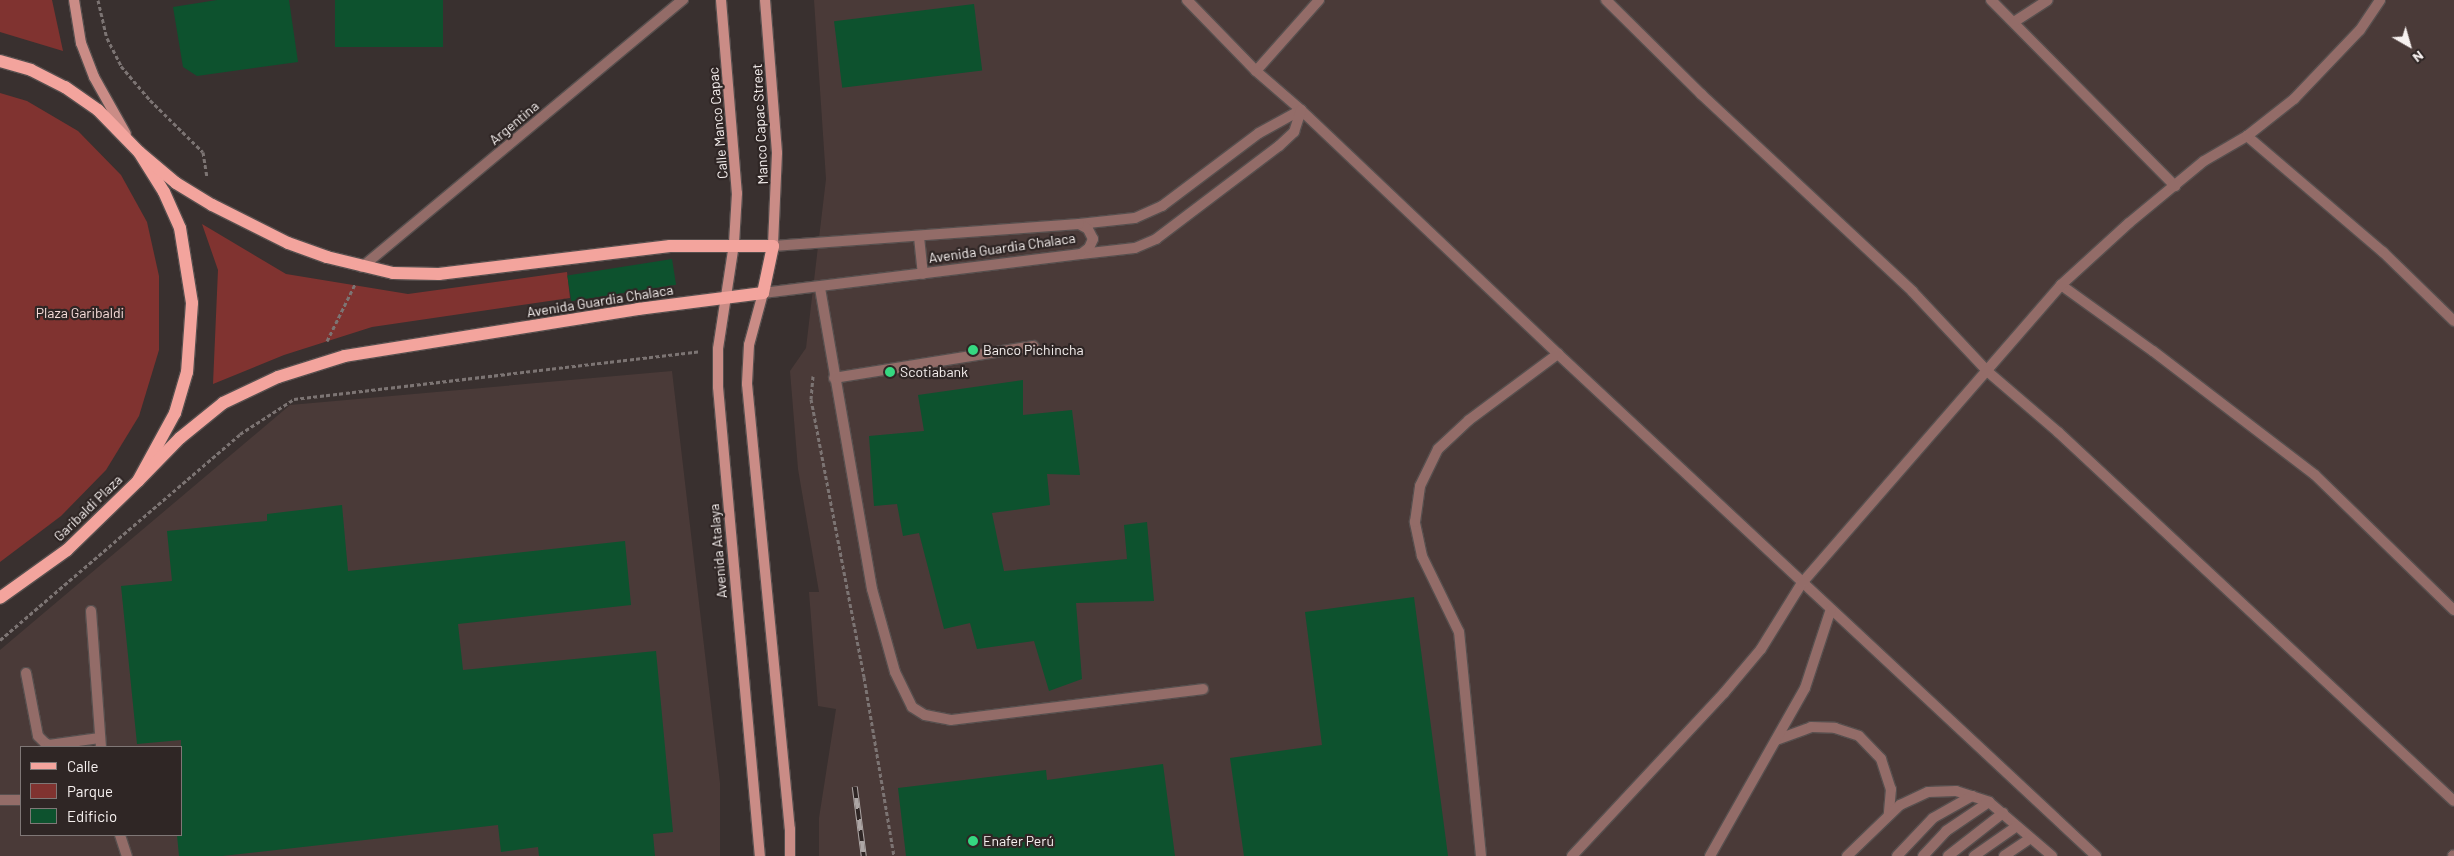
<!DOCTYPE html>
<html>
<head>
<meta charset="utf-8">
<style>
	body { margin:0 }
	#map { position:relative; width:2454px; height:856px; overflow:hidden; background:#39302f; font-family:Barlow,sans-serif }
	div>[style] { position:absolute }
	.built>* { inset:0; background:#4a3a38 }
	.green>* { inset:0; background:#803330 }
	.building>* { inset:0; background:#0d522e; transform-origin:0 0 }
	.path>* { height:3px; margin-top:-1.5px; transform-origin:0; background:repeating-linear-gradient(90deg,#7c7473 0 4px,transparent 0 6.5px) }
	.roads { filter:drop-shadow(1px 0 #574f4e) drop-shadow(-1px 0 #574f4e) drop-shadow(0 1px #574f4e) drop-shadow(0 -1px #574f4e) }
	.service>* { height:10px; margin:-5px; padding:0 5px; transform-origin:5px; border-radius:5px; background:#936c68 }
	.minor>* { height:10px; margin:-5px; padding:0 5px; transform-origin:5px; border-radius:5px; background:#936c68 }
	.secondary>* { height:10px; margin:-5px; padding:0 5px; transform-origin:5px; border-radius:5px; background:#ca8c86 }
	.primary>* { height:12px; margin:-6px; padding:0 6px; transform-origin:6px; border-radius:6px; background:#f3a49d }
	.rail>* { height:5.5px; margin-top:-2.75px; transform-origin:0; background:repeating-linear-gradient(90deg,#2f2625 0 11px,#ada6a5 0 22px); box-sizing:border-box; border-block:1px solid #ada6a5 }
	.dots>* { width:14px; height:14px; translate:-50% -50%; box-sizing:border-box; border:2px solid #2f2625; border-radius:50% }
	span { translate:-50% -50%; white-space:nowrap; text-align:center; line-height:1.15; -webkit-text-stroke:4.5px #2f2625; paint-order:stroke }
	.street-label { font-size:14px; color:#f7f1f0 }
	.park-label { font-size:14px; color:#f7ddda }
	.poi-label { font-size:14px; color:#f7f1f0 }
	.left { translate:0 -50%; text-align:left }
	.legend { position:absolute; left:20px; top:746px; width:162px; height:90px; box-sizing:border-box; background:#2f2625; border:1px solid #7f7776; margin:0; padding:6px 9px; list-style:none; font-size:15px; color:#f7f1f0 }
	.legend li { display:flex; align-items:center; gap:10px; height:25px }
	.legend b { width:25px; border:1px solid #7f7776 }
	.north { position:absolute; left:2384px; top:20px; width:50px; height:50px; -webkit-text-stroke:4px #2f2625; paint-order:stroke; rotate:142deg; font-size:14px; font-weight:700; line-height:20px; text-align:center; color:#f7f1f0 }
	.north::after { content:''; display:block; margin:auto; width:18px; height:22px; background:#f7f1f0; clip-path:polygon(50% 0,100% 100%,50% 72%,0 100%) }
</style>
</head>
<body>
<div id="map">
	<div class="built">
		<i style="clip-path:polygon(814px 0,2454px 0,2454px 856px,819px 856px,819px 818px,836px 709px,818px 706px,809px 592px,819px 592px,798px 469px,790px 371px,806px 348px,826px 179px)"></i>
		<i style="clip-path:polygon(evenodd,672px 371px,720px 783px,720px 856px,0 856px,0 650px,290px 405px,672px 371px,21px 747px,181px 747px,181px 835px,21px 835px,21px 747px)"></i>
	</div>
	<div class="green">
		<i style="clip-path:polygon(0 0,52px 0,63px 51px,0 32px)"></i>
		<i style="clip-path:polygon(0 93px,27px 101px,78px 131px,121px 175px,147px 222px,159px 276px,159px 350px,139px 416px,106px 470px,61px 516px,0 562px)"></i>
		<i style="clip-path:polygon(202px 224px,286px 274px,408px 294px,567px 272px,570px 298px,372px 327px,284px 355px,213px 384px,218px 270px)"></i>
	</div>
	<div class="building">
		<i style="clip-path:polygon(217px 0,289px 0,298px 62px,197px 76px,183px 67px,173px 7px)"></i>
		<i style="left:335px;top:0;width:108px;height:47px"></i>
		<i style="left:974px;top:4px;width:67px;height:141px;rotate:83deg"></i>
		<i style="left:672px;top:259px;width:26px;height:106px;rotate:81deg"></i>
		<i style="clip-path:polygon(1023px 380px,1023px 415px,1072px 410px,1080px 475px,1047px 474px,1050px 505px,992px 513px,1004px 571px,1127px 559px,1124px 525px,1147px 522px,1154px 601px,1076px 603px,1082px 679px,1049px 691px,1034px 641px,977px 649px,970px 623px,944px 629px,919px 533px,903px 536px,897px 504px,874px 506px,869px 436px,924px 431px,918px 395px)"></i>
		<i style="clip-path:polygon(342px 505px,348px 571px,625px 541px,631px 605px,458px 624px,463px 670px,656px 651px,673px 832px,653px 834px,655px 856px,539px 856px,538px 847px,501px 852px,498px 825px,222px 856px,179px 856px,177px 835px,181px 835px,181px 740px,137px 744px,121px 586px,172px 581px,167px 531px,267px 521px,267px 514px)"></i>
		<i style="clip-path:polygon(1414px 597px,1448px 856px,1244px 856px,1230px 758px,1322px 745px,1305px 612px)"></i>
		<i style="clip-path:polygon(1163px 764px,1175px 856px,906px 856px,898px 788px,1046px 770px,1047px 780px)"></i>
	</div>
	<div class="path">
		<i style="left:98px;top:0;width:39px;rotate:77deg"></i>
		<i style="left:107px;top:38px;width:31px;rotate:63deg"></i>
		<i style="left:121px;top:66px;width:45px;rotate:49.5deg"></i>
		<i style="left:150px;top:100px;width:74px;rotate:44.5deg"></i>
		<i style="left:203px;top:152px;width:25px;rotate:81deg"></i>
		<i style="left:327px;top:341px;width:64px;rotate:-63.8deg"></i>
		<i style="left:813px;top:376px;width:23px;rotate:95deg"></i>
		<i style="left:811px;top:399px;width:283px;rotate:79.2deg"></i>
		<i style="left:864px;top:677px;width:181px;rotate:80.5deg"></i>
		<i style="left:0;top:640px;width:316px;rotate:-40.6deg"></i>
		<i style="left:240px;top:434px;width:64px;rotate:-32.9deg"></i>
		<i style="left:294px;top:399px;width:409px;rotate:-6.7deg"></i>
	</div>
	<div class="roads">
		<div class="service">
			<i style="left:1187px;top:0;width:99px;rotate:45.8deg"></i>
			<i style="left:1256px;top:71px;width:60px;rotate:40.9deg"></i>
			<i style="left:1301px;top:110px;width:354px;rotate:43.5deg"></i>
			<i style="left:1558px;top:354px;width:736px;rotate:43.02deg"></i>
			<i style="left:1606px;top:0;width:134px;rotate:44.7deg"></i>
			<i style="left:1701px;top:94px;width:289px;rotate:43deg"></i>
			<i style="left:1912px;top:291px;width:110px;rotate:46.8deg"></i>
			<i style="left:1987px;top:371px;width:94px;rotate:40.7deg"></i>
			<i style="left:2058px;top:432px;width:541px;rotate:42.98deg"></i>
			<i style="left:1991px;top:0;width:262px;rotate:45.3deg"></i>
			<i style="left:2014px;top:22px;width:40px;rotate:-32.9deg"></i>
			<i style="left:1256px;top:71px;width:95px;rotate:-48.4deg"></i>
			<i style="left:2247px;top:136px;width:179px;rotate:40.5deg"></i>
			<i style="left:2383px;top:252px;width:99px;rotate:44.2deg"></i>
			<i style="left:1079px;top:224px;width:56px;rotate:-6.1deg"></i>
			<i style="left:1135px;top:218px;width:30px;rotate:-24deg"></i>
			<i style="left:1162px;top:206px;width:121px;rotate:-37deg"></i>
			<i style="left:1259px;top:133px;width:48px;rotate:-28.7deg"></i>
			<i style="left:1081px;top:254px;width:54px;rotate:-6.3deg"></i>
			<i style="left:1135px;top:248px;width:23px;rotate:-23deg"></i>
			<i style="left:1156px;top:239px;width:154px;rotate:-37.1deg"></i>
			<i style="left:1279px;top:146px;width:21px;rotate:-43deg"></i>
			<i style="left:1294px;top:132px;width:23px;rotate:-72deg"></i>
			<i style="left:2061px;top:285px;width:113px;rotate:35.7deg"></i>
			<i style="left:2153px;top:351px;width:204px;rotate:37.4deg"></i>
			<i style="left:2315px;top:475px;width:194px;rotate:44.2deg"></i>
			<i style="left:820px;top:288px;width:305px;rotate:80.2deg"></i>
			<i style="left:872px;top:589px;width:86px;rotate:74.5deg"></i>
			<i style="left:895px;top:672px;width:39px;rotate:64deg"></i>
			<i style="left:912px;top:707px;width:15px;rotate:32deg"></i>
			<i style="left:925px;top:715px;width:26px;rotate:11deg"></i>
			<i style="left:951px;top:720px;width:254px;rotate:-7deg"></i>
			<i style="left:834px;top:378px;width:202px;rotate:-9.1deg"></i>
			<i style="left:91px;top:611px;width:136px;rotate:85.8deg"></i>
			<i style="left:26px;top:673px;width:64px;rotate:79.2deg"></i>
			<i style="left:38px;top:736px;width:10px;rotate:45deg"></i>
			<i style="left:45px;top:743px;width:4px;rotate:27deg"></i>
			<i style="left:49px;top:745px;width:51px;rotate:-7.8deg"></i>
			<i style="left:1776px;top:740px;width:37px;rotate:-20deg"></i>
			<i style="left:1811px;top:727px;width:24px;rotate:2deg"></i>
			<i style="left:1835px;top:728px;width:25px;rotate:18deg"></i>
			<i style="left:1859px;top:736px;width:32px;rotate:46deg"></i>
			<i style="left:1881px;top:759px;width:32px;rotate:72deg"></i>
			<i style="left:1891px;top:789px;width:25px;rotate:95deg"></i>
			<i style="left:0;top:800px;width:21px"></i>
			<i style="left:120px;top:835px;width:22px;rotate:72deg"></i>
			<i style="left:1481px;top:856px;width:225px;rotate:-95.6deg"></i>
			<i style="left:1459px;top:632px;width:85px;rotate:-116deg"></i>
			<i style="left:1422px;top:556px;width:35px;rotate:-102deg"></i>
			<i style="left:1415px;top:522px;width:36px;rotate:-82deg"></i>
			<i style="left:1420px;top:486px;width:41px;rotate:-64.1deg"></i>
			<i style="left:1438px;top:449px;width:42px;rotate:-43.1deg"></i>
			<i style="left:1469px;top:420px;width:111px;rotate:-36.6deg"></i>
			<i style="left:1572px;top:856px;width:223px;rotate:-47deg"></i>
			<i style="left:1724px;top:693px;width:57px;rotate:-49.9deg"></i>
			<i style="left:1761px;top:649px;width:78px;rotate:-58.2deg"></i>
			<i style="left:1802px;top:583px;width:395px;rotate:-49deg"></i>
			<i style="left:2061px;top:285px;width:92px;rotate:-42.4deg"></i>
			<i style="left:2129px;top:223px;width:97px;rotate:-39.6deg"></i>
			<i style="left:2204px;top:161px;width:50px;rotate:-30.2deg"></i>
			<i style="left:2247px;top:136px;width:60px;rotate:-38.2deg"></i>
			<i style="left:2294px;top:99px;width:95px;rotate:-46.3deg"></i>
			<i style="left:2360px;top:30px;width:36px;rotate:-56deg"></i>
			<i style="left:1710px;top:856px;width:193px;rotate:-60.5deg"></i>
			<i style="left:1805px;top:688px;width:83px;rotate:-71.8deg"></i>
			<i style="left:1847px;top:856px;width:74px;rotate:-43.9deg"></i>
			<i style="left:1900px;top:805px;width:31px;rotate:-25deg"></i>
			<i style="left:1928px;top:792px;width:28px;rotate:-2deg"></i>
			<i style="left:1956px;top:791px;width:35px;rotate:18deg"></i>
			<i style="left:1989px;top:802px;width:83px;rotate:40.6deg"></i>
			<i style="left:1897px;top:856px;width:52px;rotate:-46.5deg"></i>
			<i style="left:1933px;top:818px;width:45px;rotate:-29.4deg"></i>
			<i style="left:1923px;top:856px;width:34px;rotate:-47deg"></i>
			<i style="left:1946px;top:831px;width:52px;rotate:-34deg"></i>
			<i style="left:1948px;top:856px;width:70px;rotate:-38deg"></i>
			<i style="left:1974px;top:856px;width:52px;rotate:-34.9deg"></i>
			<i style="left:2004px;top:856px;width:32px;rotate:-34deg"></i>
			<i style="left:2453px;top:856px;width:1px;rotate:-45deg"></i>
		</div>
		<div class="minor">
			<i style="left:919px;top:237px;width:37px;rotate:84deg"></i>
			<i style="left:362px;top:267px;width:418px;rotate:-39.8deg"></i>
			<i style="left:763px;top:293px;width:320px;rotate:-7deg"></i>
			<i style="left:1081px;top:254px;width:10px;rotate:-37deg"></i>
			<i style="left:1089px;top:248px;width:10px;rotate:-66deg"></i>
			<i style="left:1093px;top:239px;width:11px;rotate:-117deg"></i>
			<i style="left:1088px;top:229px;width:10px;rotate:-151deg"></i>
			<i style="left:1079px;top:224px;width:307px;rotate:175.9deg"></i>
		</div>
		<div class="secondary">
			<i style="left:74px;top:0;width:44px;rotate:80.8deg"></i>
			<i style="left:81px;top:43px;width:36px;rotate:69deg"></i>
			<i style="left:94px;top:77px;width:65px;rotate:60.7deg"></i>
			<i style="left:721px;top:0;width:194px;rotate:85.3deg"></i>
			<i style="left:737px;top:193px;width:51px;rotate:93.4deg"></i>
			<i style="left:734px;top:244px;width:106px;rotate:98.7deg"></i>
			<i style="left:718px;top:349px;width:38px;rotate:90deg"></i>
			<i style="left:718px;top:387px;width:471px;rotate:84.9deg"></i>
			<i style="left:765px;top:0;width:153px;rotate:85.5deg"></i>
			<i style="left:777px;top:153px;width:93px;rotate:92.5deg"></i>
			<i style="left:763px;top:293px;width:54px;rotate:105.1deg"></i>
			<i style="left:749px;top:345px;width:39px;rotate:93deg"></i>
			<i style="left:747px;top:384px;width:447px;rotate:84.5deg"></i>
			<i style="left:790px;top:829px;width:27px;rotate:90deg"></i>
		</div>
		<div class="primary">
			<i style="left:0;top:61px;width:32px;rotate:16deg"></i>
			<i style="left:31px;top:70px;width:38px;rotate:27deg"></i>
			<i style="left:65px;top:87px;width:40px;rotate:34.9deg"></i>
			<i style="left:98px;top:110px;width:59px;rotate:45.7deg"></i>
			<i style="left:139px;top:152px;width:47px;rotate:58deg"></i>
			<i style="left:164px;top:192px;width:39px;rotate:66deg"></i>
			<i style="left:180px;top:228px;width:76px;rotate:80.9deg"></i>
			<i style="left:192px;top:303px;width:69px;rotate:94.1deg"></i>
			<i style="left:187px;top:372px;width:43px;rotate:106.3deg"></i>
			<i style="left:175px;top:413px;width:77px;rotate:118.6deg"></i>
			<i style="left:138px;top:481px;width:99px;rotate:135.8deg"></i>
			<i style="left:67px;top:550px;width:82px;rotate:144.4deg"></i>
			<i style="left:138px;top:481px;width:60px;rotate:-45.7deg"></i>
			<i style="left:180px;top:438px;width:55px;rotate:-39.1deg"></i>
			<i style="left:223px;top:403px;width:61px;rotate:-25.3deg"></i>
			<i style="left:278px;top:377px;width:70px;rotate:-17.4deg"></i>
			<i style="left:345px;top:356px;width:297px;rotate:-9.1deg"></i>
			<i style="left:638px;top:309px;width:126px;rotate:-7.3deg"></i>
			<i style="left:763px;top:293px;width:48px;rotate:-78deg"></i>
			<i style="left:773px;top:246px;width:103px;rotate:180deg"></i>
			<i style="left:670px;top:246px;width:233px;rotate:173.1deg"></i>
			<i style="left:439px;top:274px;width:46px;rotate:-178.8deg"></i>
			<i style="left:393px;top:273px;width:68px;rotate:-166.4deg"></i>
			<i style="left:327px;top:257px;width:41px;rotate:-160.3deg"></i>
			<i style="left:288px;top:243px;width:85px;rotate:-153.4deg"></i>
			<i style="left:212px;top:205px;width:42px;rotate:-148.6deg"></i>
			<i style="left:176px;top:183px;width:48px;rotate:-140deg"></i>
		</div>
	</div>
	<div class="rail">
		<i style="left:855px;top:787px;width:70px;rotate:82.6deg"></i>
	</div>
	<div class="dots">
		<i style="left:973px;top:350px;background:#36d881"></i>
		<i style="left:890px;top:372px;background:#36d881"></i>
		<i style="left:973px;top:841px;background:#36d881"></i>
	</div>
	<div class="street-label">
		<span style="left:514px;top:123px;rotate:-40deg">Argentina</span>
		<span style="left:718px;top:123px;rotate:-95deg">Calle Manco Capac</span>
		<span style="left:760px;top:124px;rotate:-93deg">Manco Capac Street</span>
		<span style="left:1002px;top:248px;rotate:-8deg">Avenida Guardia Chalaca</span>
		<span style="left:600px;top:301px;rotate:-9deg">Avenida Guardia Chalaca</span>
		<span style="left:88px;top:508px;rotate:-44deg">Garibaldi Plaza</span>
		<span style="left:718px;top:551px;rotate:-95deg">Avenida Atalaya</span>
	</div>
	<div class="park-label">
		<span style="left:80px;top:313px">Plaza Garibaldi</span>
	</div>
	<div class="poi-label">
		<span class="left" style="left:983px;top:350px">Banco Pichincha</span>
		<span class="left" style="left:900px;top:372px">Scotiabank</span>
		<span class="left" style="left:983px;top:841px">Enafer Perú</span>
	</div>
	<ul class="legend">
	<li><b style="height:6px;background:#f3a49d"></b>Calle</li>
	<li><b style="height:14px;background:#803330"></b>Parque</li>
	<li><b style="height:14px;background:#0d522e"></b>Edificio</li>
	</ul>
	<div class="north">N</div>
</div>
</body>
</html>
